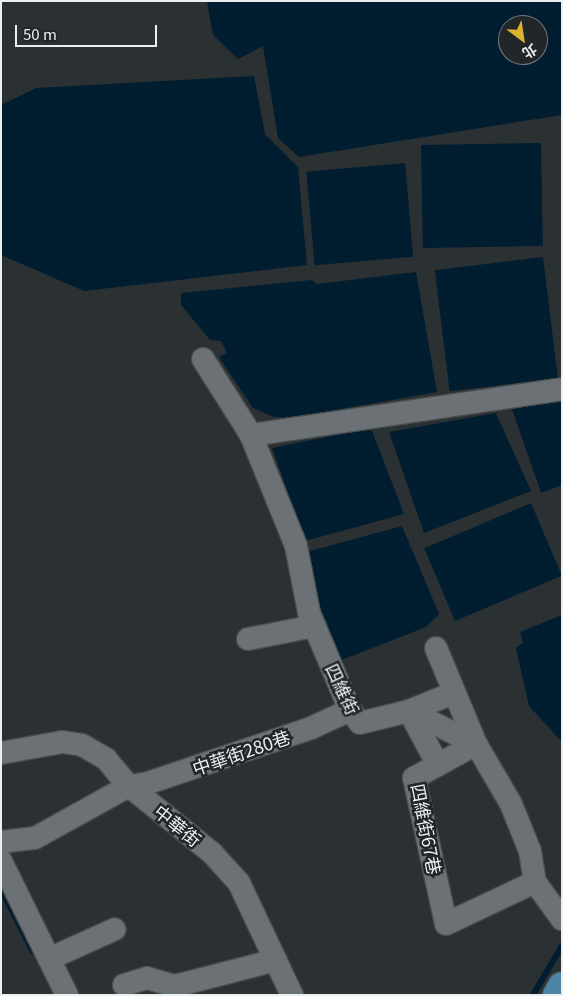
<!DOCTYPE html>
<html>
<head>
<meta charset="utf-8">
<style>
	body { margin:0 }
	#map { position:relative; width:563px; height:996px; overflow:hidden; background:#2b3033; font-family:Georgia,"Noto Sans TC",serif }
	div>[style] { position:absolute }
	.water>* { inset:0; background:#001e30; transform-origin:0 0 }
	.stream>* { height:5.5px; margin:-2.75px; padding:0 2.75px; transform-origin:2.75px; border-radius:2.75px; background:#001e30 }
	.roads { filter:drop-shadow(1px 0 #474c4e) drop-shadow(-1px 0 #474c4e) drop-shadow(0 1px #474c4e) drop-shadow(0 -1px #474c4e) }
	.minor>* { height:22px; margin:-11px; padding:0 11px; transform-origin:11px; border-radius:11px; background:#6b7175 }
	.major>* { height:28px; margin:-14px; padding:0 14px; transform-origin:14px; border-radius:14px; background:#4e84a4 }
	span { translate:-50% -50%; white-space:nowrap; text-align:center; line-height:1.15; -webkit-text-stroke:5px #212629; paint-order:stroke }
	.street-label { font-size:18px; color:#eceff1 }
	.frame { position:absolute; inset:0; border:2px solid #eceff1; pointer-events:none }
	.north { position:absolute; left:498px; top:15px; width:50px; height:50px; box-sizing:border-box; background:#212629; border:1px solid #727679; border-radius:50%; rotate:149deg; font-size:14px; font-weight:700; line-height:20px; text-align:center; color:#eceff1 }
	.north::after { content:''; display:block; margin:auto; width:18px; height:22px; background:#dcb233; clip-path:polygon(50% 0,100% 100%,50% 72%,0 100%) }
	.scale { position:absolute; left:15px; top:25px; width:142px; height:22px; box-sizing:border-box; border:2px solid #eceff1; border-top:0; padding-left:6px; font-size:15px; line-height:18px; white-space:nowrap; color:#eceff1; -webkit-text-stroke:4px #212629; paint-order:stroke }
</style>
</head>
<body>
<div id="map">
	<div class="water">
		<i style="clip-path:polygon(evenodd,207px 1px,562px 1px,562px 115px,299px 157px,278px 138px,263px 46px,238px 59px,213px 35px,207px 1px,508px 25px,538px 25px,538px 55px,508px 55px,508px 25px)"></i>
		<i style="clip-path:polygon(254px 76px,265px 134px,298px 167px,307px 265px,84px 291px,1px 255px,1px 105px,36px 88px)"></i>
		<i style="left:541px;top:143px;width:103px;height:120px;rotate:89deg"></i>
		<i style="left:405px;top:163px;width:94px;height:99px;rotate:85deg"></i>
		<i style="left:543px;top:257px;width:122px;height:109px;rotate:83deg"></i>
		<i style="clip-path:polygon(416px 272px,437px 392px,290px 418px,274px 417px,253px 408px,219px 357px,227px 353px,221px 341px,210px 340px,181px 305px,181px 293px,312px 280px,317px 284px)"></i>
		<i style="clip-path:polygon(562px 400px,562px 485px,541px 493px,512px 409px)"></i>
		<i style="clip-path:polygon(496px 413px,531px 491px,424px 533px,389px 432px)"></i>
		<i style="clip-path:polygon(371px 428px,404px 514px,305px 541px,272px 448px)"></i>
		<i style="left:531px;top:503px;width:79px;height:116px;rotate:67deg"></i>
		<i style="clip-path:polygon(402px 526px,439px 614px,426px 627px,334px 663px,303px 553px)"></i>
		<i style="clip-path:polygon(562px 615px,562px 742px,529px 706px,516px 648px,523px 643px,520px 632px)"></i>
	</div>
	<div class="stream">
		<i style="left:1px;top:888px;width:71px;rotate:63.1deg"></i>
		<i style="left:533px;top:995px;width:57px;rotate:-59.4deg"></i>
	</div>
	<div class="roads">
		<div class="minor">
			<i style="left:203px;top:359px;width:90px;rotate:57.7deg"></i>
			<i style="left:251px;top:435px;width:120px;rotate:67.9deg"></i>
			<i style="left:296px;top:546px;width:68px;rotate:79deg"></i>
			<i style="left:309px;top:613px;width:105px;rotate:67.1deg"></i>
			<i style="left:350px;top:710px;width:16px;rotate:52deg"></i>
			<i style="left:360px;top:723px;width:50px;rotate:-13.8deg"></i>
			<i style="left:409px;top:711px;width:75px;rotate:26.2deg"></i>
			<i style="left:476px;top:744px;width:69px;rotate:59.7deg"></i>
			<i style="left:511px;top:804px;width:51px;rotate:68deg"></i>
			<i style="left:530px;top:851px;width:31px;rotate:81deg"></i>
			<i style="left:535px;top:882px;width:46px;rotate:53.9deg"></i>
			<i style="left:251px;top:435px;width:314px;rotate:-8.4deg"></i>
			<i style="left:248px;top:639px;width:68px;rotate:-11deg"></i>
			<i style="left:436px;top:648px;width:104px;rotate:67.4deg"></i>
			<i style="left:476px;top:744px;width:71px;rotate:151.3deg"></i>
			<i style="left:414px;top:778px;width:149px;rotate:77.6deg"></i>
			<i style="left:446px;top:924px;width:98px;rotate:-25.3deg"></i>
			<i style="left:1px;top:753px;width:63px;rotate:-10.1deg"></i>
			<i style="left:63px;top:742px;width:19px;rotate:9deg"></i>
			<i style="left:82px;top:745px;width:28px;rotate:30deg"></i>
			<i style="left:106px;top:759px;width:35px;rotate:50deg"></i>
			<i style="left:129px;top:786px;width:107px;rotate:38.9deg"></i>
			<i style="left:212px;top:853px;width:40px;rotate:48deg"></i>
			<i style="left:239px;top:883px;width:124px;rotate:64.7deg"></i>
			<i style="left:438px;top:765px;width:61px;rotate:-118.2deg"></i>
			<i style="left:409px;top:711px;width:48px;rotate:-22.2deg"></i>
			<i style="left:1px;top:842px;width:34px;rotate:-7deg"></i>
			<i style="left:35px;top:838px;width:107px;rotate:-29deg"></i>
			<i style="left:129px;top:786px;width:19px;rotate:-9deg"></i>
			<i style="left:148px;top:783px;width:172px;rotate:-18.6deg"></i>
			<i style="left:311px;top:728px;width:43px;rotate:-24.8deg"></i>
			<i style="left:1px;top:861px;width:149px;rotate:63.8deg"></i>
			<i style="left:49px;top:959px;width:72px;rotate:-24.4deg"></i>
			<i style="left:124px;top:985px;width:24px;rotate:-17deg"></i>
			<i style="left:147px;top:978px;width:29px;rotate:16deg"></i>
			<i style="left:175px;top:986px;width:104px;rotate:-14.4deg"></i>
		</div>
		<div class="major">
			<i style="left:557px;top:995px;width:10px;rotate:-61deg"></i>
		</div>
	</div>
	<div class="street-label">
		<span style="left:343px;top:689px;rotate:65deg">四維街</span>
		<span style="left:241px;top:752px;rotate:-19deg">中華街280巷</span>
		<span style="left:178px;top:825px;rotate:39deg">中華街</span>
		<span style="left:427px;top:829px;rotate:79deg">四維街67巷</span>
	</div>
	<div class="frame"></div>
	<div class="north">北</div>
	<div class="scale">50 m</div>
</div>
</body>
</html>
